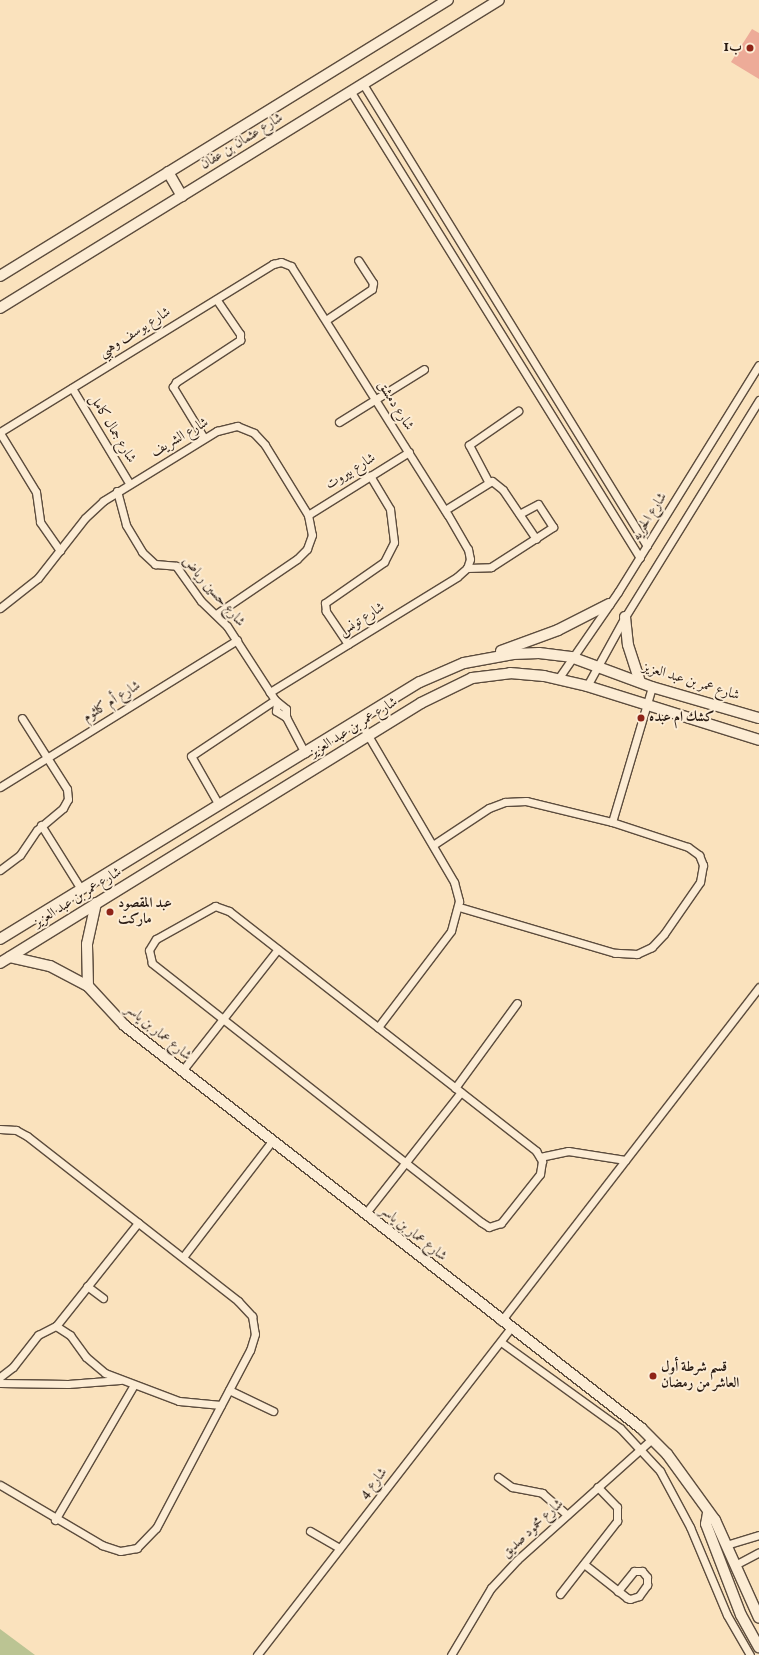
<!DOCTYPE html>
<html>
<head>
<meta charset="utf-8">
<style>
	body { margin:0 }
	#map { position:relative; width:759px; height:1655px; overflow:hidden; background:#fae2bd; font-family:Vollkorn,Amiri,serif }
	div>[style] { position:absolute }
	.green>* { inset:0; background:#bbc493 }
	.building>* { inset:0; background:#edab98 }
	.roads { filter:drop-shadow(1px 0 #5c4c3d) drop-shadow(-1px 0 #5c4c3d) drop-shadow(0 1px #5c4c3d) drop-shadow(0 -1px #5c4c3d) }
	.street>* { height:7px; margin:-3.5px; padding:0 3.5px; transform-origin:3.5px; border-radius:3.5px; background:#fcecd4 }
	.secondary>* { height:10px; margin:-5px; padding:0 5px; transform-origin:5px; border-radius:5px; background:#fcecd4 }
	.dots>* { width:11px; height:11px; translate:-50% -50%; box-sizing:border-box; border:2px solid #fcecd4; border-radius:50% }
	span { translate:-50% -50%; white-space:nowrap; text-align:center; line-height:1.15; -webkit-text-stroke:4px #fcecd4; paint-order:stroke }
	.poi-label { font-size:14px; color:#281a12; font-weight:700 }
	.right { translate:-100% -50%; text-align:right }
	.left { translate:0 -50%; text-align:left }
	.street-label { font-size:14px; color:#281a12 }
</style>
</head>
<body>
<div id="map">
	<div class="green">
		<i style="clip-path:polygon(0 1629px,35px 1655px,0 1655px)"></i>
	</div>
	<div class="building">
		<i style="clip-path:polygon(752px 29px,759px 33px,759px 79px,731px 62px)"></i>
	</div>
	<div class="roads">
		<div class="street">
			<i style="left:363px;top:84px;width:542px;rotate:58.42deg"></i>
			<i style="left:351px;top:92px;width:548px;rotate:58.19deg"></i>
			<i style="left:326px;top:320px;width:55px;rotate:-34deg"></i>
			<i style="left:372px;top:289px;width:6px;rotate:-81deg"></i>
			<i style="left:373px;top:283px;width:27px;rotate:-123deg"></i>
			<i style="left:72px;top:388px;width:111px;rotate:59deg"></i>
			<i style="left:339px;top:422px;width:100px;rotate:-31.9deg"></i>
			<i style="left:0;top:432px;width:321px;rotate:-31.6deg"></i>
			<i style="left:273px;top:264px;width:8px;rotate:-14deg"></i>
			<i style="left:281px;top:262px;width:11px;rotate:22deg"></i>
			<i style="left:291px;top:266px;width:294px;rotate:57.8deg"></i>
			<i style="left:448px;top:515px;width:39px;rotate:60deg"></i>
			<i style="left:468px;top:549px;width:10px;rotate:79deg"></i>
			<i style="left:470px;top:559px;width:9px;rotate:108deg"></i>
			<i style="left:467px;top:568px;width:13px;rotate:138deg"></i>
			<i style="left:457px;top:577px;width:220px;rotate:148.4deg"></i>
			<i style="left:0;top:433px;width:69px;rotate:58.6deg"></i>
			<i style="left:36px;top:492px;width:30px;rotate:82deg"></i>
			<i style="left:40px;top:522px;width:35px;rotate:55deg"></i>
			<i style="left:204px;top:438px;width:60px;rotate:-121.3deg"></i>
			<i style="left:173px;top:387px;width:6px;rotate:-59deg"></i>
			<i style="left:176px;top:382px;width:77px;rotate:-33.3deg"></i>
			<i style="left:240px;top:340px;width:6px;rotate:-90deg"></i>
			<i style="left:240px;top:334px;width:42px;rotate:-124.4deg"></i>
			<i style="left:488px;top:481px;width:41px;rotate:-117.8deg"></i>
			<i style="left:469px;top:445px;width:60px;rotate:-34.8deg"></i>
			<i style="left:117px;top:491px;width:35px;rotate:75deg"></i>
			<i style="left:126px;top:525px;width:31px;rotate:59deg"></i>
			<i style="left:142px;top:552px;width:18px;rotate:43deg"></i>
			<i style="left:155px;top:564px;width:21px;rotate:5deg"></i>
			<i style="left:176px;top:566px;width:43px;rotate:54.5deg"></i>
			<i style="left:201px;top:601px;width:36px;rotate:44deg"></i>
			<i style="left:227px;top:626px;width:88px;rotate:57deg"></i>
			<i style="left:275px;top:700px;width:14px;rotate:39deg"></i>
			<i style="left:286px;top:709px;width:8px;rotate:90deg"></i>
			<i style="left:286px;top:717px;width:41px;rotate:62.2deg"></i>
			<i style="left:445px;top:510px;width:55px;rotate:-31.7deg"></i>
			<i style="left:492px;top:481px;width:14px;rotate:39deg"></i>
			<i style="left:503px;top:490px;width:59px;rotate:56deg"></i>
			<i style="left:308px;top:515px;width:119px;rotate:-32deg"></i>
			<i style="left:467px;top:568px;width:24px;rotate:-2deg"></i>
			<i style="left:491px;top:567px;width:74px;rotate:-32.8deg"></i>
			<i style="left:553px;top:527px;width:27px;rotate:-123deg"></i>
			<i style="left:538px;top:504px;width:21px;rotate:152deg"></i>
			<i style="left:0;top:608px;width:48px;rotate:-38.3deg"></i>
			<i style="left:38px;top:578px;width:76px;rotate:-51.9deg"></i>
			<i style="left:85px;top:518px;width:25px;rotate:-43deg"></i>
			<i style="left:103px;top:501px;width:134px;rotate:-31.6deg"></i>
			<i style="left:217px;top:431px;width:21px;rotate:-14deg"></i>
			<i style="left:237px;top:426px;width:18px;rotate:22deg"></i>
			<i style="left:254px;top:433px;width:16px;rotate:47deg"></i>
			<i style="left:265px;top:445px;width:82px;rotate:58.4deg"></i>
			<i style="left:308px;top:515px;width:20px;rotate:79deg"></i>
			<i style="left:312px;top:535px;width:15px;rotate:110deg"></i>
			<i style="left:307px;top:549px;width:14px;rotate:135deg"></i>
			<i style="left:297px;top:559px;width:98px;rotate:145.8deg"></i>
			<i style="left:348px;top:644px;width:40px;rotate:-124deg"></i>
			<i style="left:326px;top:611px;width:8px;rotate:-97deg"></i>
			<i style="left:325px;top:603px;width:72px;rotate:-34.8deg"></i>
			<i style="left:384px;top:562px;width:22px;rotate:-63deg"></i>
			<i style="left:394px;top:542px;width:33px;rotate:-97deg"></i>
			<i style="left:390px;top:509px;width:39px;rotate:-121deg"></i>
			<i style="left:558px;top:679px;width:106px;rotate:-55.4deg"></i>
			<i style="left:618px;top:592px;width:267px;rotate:-58.2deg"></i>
			<i style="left:587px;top:686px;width:79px;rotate:-61.2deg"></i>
			<i style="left:625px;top:617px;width:255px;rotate:-58.3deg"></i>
			<i style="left:277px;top:702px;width:9px;rotate:96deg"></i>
			<i style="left:276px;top:711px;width:12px;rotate:31deg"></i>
			<i style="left:359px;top:720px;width:188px;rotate:59.6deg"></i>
			<i style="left:454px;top:882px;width:20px;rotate:75deg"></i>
			<i style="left:459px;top:901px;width:31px;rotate:105deg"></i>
			<i style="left:451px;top:931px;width:121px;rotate:127.2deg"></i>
			<i style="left:0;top:787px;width:279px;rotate:-31.8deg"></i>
			<i style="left:219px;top:805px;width:56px;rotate:-119.7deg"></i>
			<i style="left:191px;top:756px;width:101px;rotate:-33.7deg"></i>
			<i style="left:612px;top:822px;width:141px;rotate:-73.5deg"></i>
			<i style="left:41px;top:825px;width:75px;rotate:58deg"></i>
			<i style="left:433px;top:845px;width:67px;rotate:-33.5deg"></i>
			<i style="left:489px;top:808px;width:17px;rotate:-21deg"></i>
			<i style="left:505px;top:802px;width:21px;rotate:-3deg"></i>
			<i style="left:526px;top:801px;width:89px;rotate:13.7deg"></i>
			<i style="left:612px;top:822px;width:80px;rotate:18.2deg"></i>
			<i style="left:688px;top:847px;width:14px;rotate:36deg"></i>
			<i style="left:699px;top:855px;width:11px;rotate:68deg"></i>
			<i style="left:703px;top:865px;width:17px;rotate:100deg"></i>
			<i style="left:700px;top:882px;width:63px;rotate:124.7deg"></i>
			<i style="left:664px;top:934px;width:18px;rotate:133deg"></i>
			<i style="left:652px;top:947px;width:17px;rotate:155deg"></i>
			<i style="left:637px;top:954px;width:22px;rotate:-177deg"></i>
			<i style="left:615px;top:953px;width:163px;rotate:-163.6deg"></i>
			<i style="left:0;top:870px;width:25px;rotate:-37deg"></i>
			<i style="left:20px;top:855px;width:30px;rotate:-56deg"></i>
			<i style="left:37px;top:830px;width:34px;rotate:-40deg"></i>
			<i style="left:63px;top:808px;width:10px;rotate:-61deg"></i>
			<i style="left:68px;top:799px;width:10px;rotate:-96deg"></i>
			<i style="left:67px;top:789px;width:84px;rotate:-122.4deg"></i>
			<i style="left:215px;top:906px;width:15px;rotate:20deg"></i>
			<i style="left:229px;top:911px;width:390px;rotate:38deg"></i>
			<i style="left:536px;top:1151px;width:12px;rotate:59deg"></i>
			<i style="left:542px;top:1161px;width:13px;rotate:99deg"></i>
			<i style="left:540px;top:1174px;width:63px;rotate:128.5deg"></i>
			<i style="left:501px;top:1223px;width:13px;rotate:162deg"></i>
			<i style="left:489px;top:1227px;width:9px;rotate:-148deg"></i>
			<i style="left:481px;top:1222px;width:419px;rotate:-141.8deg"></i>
			<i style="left:152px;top:963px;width:13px;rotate:-103deg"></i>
			<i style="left:149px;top:950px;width:13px;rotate:-58deg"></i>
			<i style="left:156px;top:939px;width:68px;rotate:-29.2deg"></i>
			<i style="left:182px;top:1071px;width:155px;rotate:-51.8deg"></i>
			<i style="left:455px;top:1088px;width:105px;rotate:-53.9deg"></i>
			<i style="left:0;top:1129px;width:16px;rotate:4deg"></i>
			<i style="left:16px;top:1130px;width:13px;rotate:29deg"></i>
			<i style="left:27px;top:1136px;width:268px;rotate:38deg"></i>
			<i style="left:238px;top:1301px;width:21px;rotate:47deg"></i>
			<i style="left:252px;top:1316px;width:18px;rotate:81deg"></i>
			<i style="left:255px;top:1334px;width:17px;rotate:107deg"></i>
			<i style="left:250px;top:1350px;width:201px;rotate:117.8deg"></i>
			<i style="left:156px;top:1528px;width:28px;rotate:134deg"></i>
			<i style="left:137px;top:1548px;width:17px;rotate:170deg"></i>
			<i style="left:120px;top:1551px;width:19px;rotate:-162deg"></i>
			<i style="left:102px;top:1545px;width:118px;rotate:-149.5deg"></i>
			<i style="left:540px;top:1157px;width:29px;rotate:-12deg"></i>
			<i style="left:568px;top:1151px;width:58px;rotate:9deg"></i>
			<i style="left:365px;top:1214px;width:155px;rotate:-51.8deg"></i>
			<i style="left:183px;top:1257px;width:146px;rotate:-52.5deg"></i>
			<i style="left:87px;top:1286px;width:20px;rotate:37deg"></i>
			<i style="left:501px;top:1321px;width:422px;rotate:-52.3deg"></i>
			<i style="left:56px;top:1326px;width:17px;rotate:33deg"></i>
			<i style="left:70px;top:1335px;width:27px;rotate:54deg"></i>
			<i style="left:86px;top:1357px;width:25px;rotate:40deg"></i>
			<i style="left:105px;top:1373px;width:79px;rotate:20.7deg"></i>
			<i style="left:179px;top:1401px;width:42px;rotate:5.4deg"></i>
			<i style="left:501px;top:1342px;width:147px;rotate:35.9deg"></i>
			<i style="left:620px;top:1428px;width:59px;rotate:47.1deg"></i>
			<i style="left:660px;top:1471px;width:64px;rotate:61.8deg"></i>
			<i style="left:690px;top:1527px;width:95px;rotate:67.2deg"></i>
			<i style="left:727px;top:1615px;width:46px;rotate:60.1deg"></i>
			<i style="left:0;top:1377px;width:16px;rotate:-38deg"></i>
			<i style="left:13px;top:1367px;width:41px;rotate:-52deg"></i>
			<i style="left:38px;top:1335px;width:20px;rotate:-27deg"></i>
			<i style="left:56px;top:1326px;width:132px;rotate:-51.5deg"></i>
			<i style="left:0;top:1383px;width:68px;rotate:0.8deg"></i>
			<i style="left:68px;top:1384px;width:52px;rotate:-4.4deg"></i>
			<i style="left:229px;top:1390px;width:49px;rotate:25.5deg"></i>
			<i style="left:498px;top:1477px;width:17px;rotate:36deg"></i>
			<i style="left:512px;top:1487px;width:31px;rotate:11deg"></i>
			<i style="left:542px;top:1493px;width:33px;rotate:41deg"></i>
			<i style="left:55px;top:1520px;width:156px;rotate:-59.7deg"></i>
			<i style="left:310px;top:1531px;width:34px;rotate:30deg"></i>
			<i style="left:726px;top:1545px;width:34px;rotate:-17deg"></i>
			<i style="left:584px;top:1564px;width:55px;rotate:38.3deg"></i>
			<i style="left:627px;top:1598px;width:3px;rotate:18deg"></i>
			<i style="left:630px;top:1599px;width:9px;rotate:-18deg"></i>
			<i style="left:639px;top:1596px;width:14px;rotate:-54deg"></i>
			<i style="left:647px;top:1585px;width:8px;rotate:-90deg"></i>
			<i style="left:647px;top:1577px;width:8px;rotate:-130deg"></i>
			<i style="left:642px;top:1571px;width:8px;rotate:180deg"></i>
			<i style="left:634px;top:1571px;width:26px;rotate:129deg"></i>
			<i style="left:735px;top:1565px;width:27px;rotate:-28deg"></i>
			<i style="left:560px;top:1594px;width:93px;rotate:-52deg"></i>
			<i style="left:617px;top:1521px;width:14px;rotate:-90deg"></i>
			<i style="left:617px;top:1507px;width:28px;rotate:-134deg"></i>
			<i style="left:257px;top:1655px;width:414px;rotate:-52.2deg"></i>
			<i style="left:451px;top:1655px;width:78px;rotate:-59.2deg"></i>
			<i style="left:491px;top:1588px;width:38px;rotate:-47deg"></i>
			<i style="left:517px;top:1560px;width:181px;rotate:-41.9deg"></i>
		</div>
		<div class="secondary">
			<i style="left:168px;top:172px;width:28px;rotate:60deg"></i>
			<i style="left:0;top:276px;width:526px;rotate:-31.64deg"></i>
			<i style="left:0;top:308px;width:586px;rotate:-31.68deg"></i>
			<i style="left:625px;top:617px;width:28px;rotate:84deg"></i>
			<i style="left:628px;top:645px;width:39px;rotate:72deg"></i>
			<i style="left:501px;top:651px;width:61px;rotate:-20.2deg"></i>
			<i style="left:558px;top:630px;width:57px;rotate:-27deg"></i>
			<i style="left:0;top:939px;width:492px;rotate:-31.5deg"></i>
			<i style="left:420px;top:682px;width:48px;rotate:-23.4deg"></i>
			<i style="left:464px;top:663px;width:50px;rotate:-10.4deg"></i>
			<i style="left:513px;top:654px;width:26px;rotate:-2deg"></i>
			<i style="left:539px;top:653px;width:32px;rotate:7deg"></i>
			<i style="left:571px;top:657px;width:86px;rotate:20.3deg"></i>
			<i style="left:652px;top:687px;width:111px;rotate:16.2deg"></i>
			<i style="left:10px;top:957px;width:41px;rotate:12.7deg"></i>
			<i style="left:50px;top:966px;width:43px;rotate:27.8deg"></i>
			<i style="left:88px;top:986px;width:53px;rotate:47.3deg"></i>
			<i style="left:124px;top:1025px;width:656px;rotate:37.94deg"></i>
			<i style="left:641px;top:1428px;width:37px;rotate:45deg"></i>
			<i style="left:667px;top:1454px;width:82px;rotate:54deg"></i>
			<i style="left:715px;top:1520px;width:107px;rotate:65.8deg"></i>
			<i style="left:0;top:963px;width:495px;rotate:-31.7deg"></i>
			<i style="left:421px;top:703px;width:57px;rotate:-26.1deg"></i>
			<i style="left:472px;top:678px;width:38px;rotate:-7deg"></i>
			<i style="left:510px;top:673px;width:34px;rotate:5deg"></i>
			<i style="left:544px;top:676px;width:44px;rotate:13.1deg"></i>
			<i style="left:587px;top:686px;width:180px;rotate:17.4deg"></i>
			<i style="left:88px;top:986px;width:42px;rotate:-91.4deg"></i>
			<i style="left:87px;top:944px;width:42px;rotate:-77.6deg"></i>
			<i style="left:708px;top:1513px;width:11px;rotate:100deg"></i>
			<i style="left:706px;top:1524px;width:97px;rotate:69deg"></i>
			<i style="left:741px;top:1615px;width:37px;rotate:61deg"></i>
		</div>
	</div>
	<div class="dots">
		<i style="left:750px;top:48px;background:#8f2418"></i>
		<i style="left:641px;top:718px;background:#8f2418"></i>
		<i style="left:110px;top:912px;background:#8f2418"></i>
		<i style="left:653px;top:1376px;background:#8f2418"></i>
	</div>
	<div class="poi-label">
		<span class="right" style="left:742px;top:48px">ب1</span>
		<span class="left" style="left:649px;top:718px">كشك ام عبده</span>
		<span class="left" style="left:118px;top:912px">عبد المقصود<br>ماركت</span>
		<span class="left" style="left:661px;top:1376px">قسم شرطة أول<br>العاشر من رمضان</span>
	</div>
	<div class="street-label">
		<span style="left:242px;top:142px;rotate:-32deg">شارع عثمان بن عفان</span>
		<span style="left:135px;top:333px;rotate:-32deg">شارع يوسف وهبي</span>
		<span style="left:395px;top:406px;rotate:58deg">شارع دمشق</span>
		<span style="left:112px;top:429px;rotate:59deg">شارع جمال كامل</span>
		<span style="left:180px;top:438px;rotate:-30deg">شارع الشريف</span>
		<span style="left:351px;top:472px;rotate:-32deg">شارع بيروت</span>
		<span style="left:650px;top:517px;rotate:-58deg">شارع الحريه</span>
		<span style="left:213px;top:592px;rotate:49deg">شارع حسين رياض</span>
		<span style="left:362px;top:620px;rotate:-32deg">شارع تونس</span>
		<span style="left:691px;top:682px;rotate:17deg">شارع عمر بن عبد العزيز</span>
		<span style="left:112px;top:702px;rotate:-32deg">شارع أم كلثوم</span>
		<span style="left:354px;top:728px;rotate:-32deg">شارع عمر بن عبد العزيز</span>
		<span style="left:78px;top:898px;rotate:-32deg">شارع عمر بن عبد العزيز</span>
		<span style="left:158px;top:1033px;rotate:39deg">شارع عمار بن ياسر</span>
		<span style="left:413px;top:1234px;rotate:38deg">شارع عمار بن ياسر</span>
		<span style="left:374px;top:1484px;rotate:-52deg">شارع 4</span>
		<span style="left:533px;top:1529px;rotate:-43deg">شارع محمود صديق</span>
	</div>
</div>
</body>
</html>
